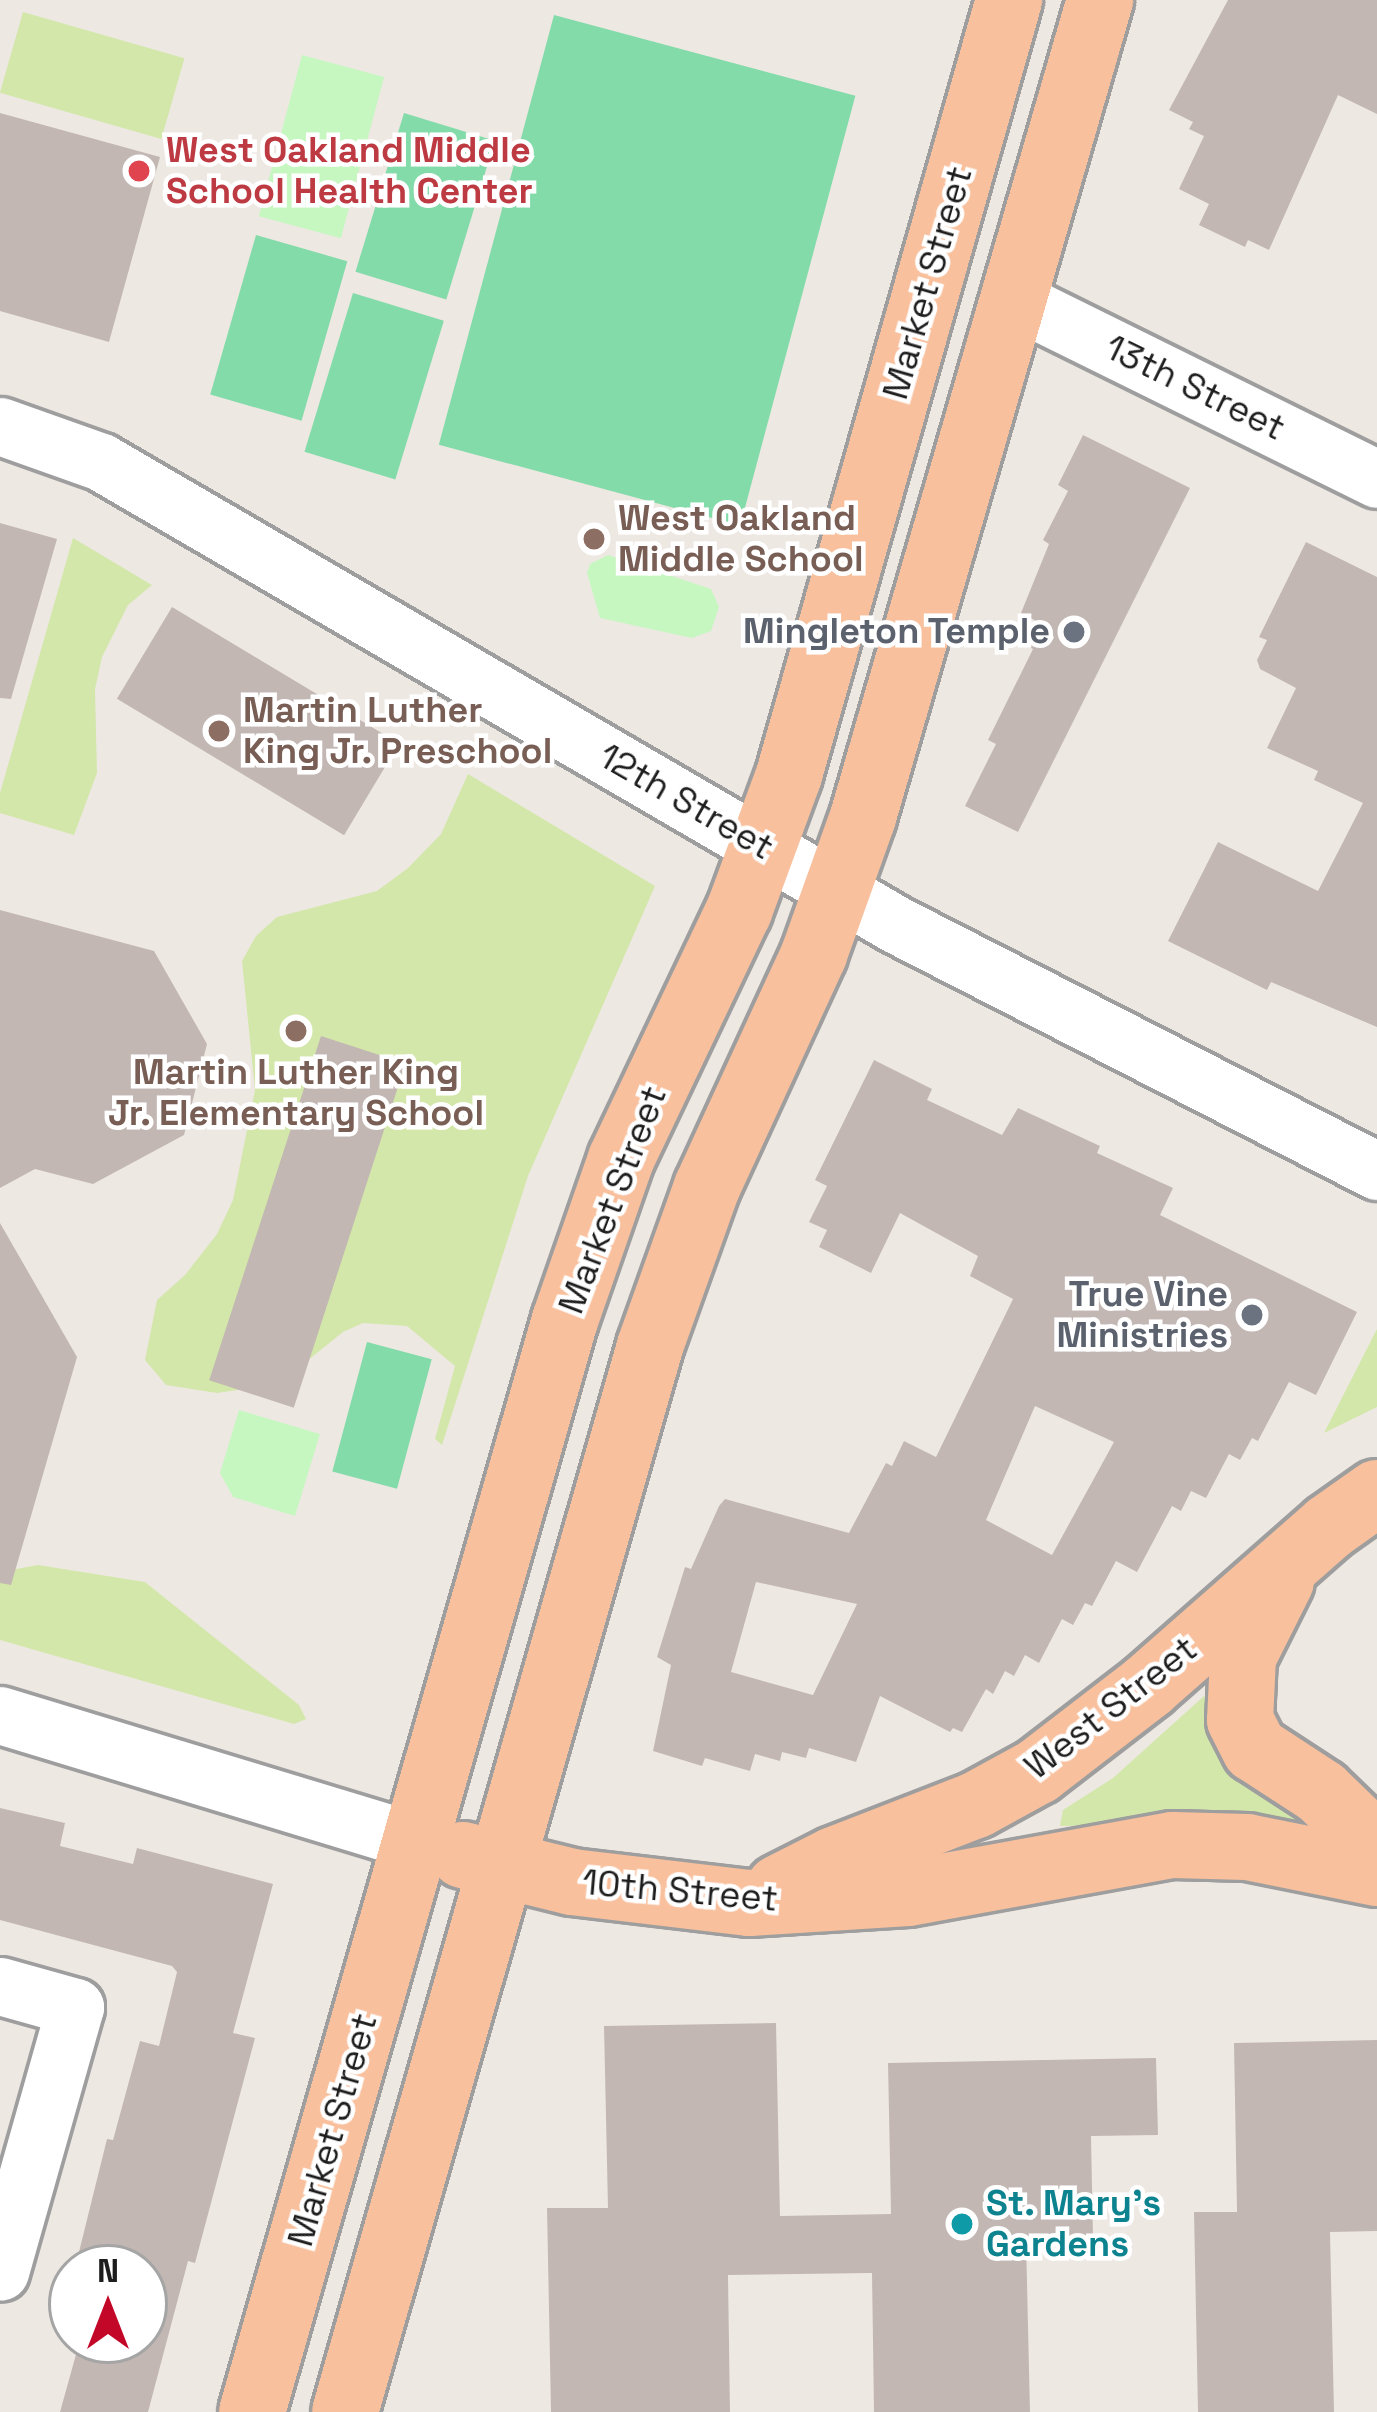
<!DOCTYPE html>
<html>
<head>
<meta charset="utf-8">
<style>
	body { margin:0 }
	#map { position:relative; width:1377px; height:2412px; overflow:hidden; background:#eee8e3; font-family:"Space Grotesk",sans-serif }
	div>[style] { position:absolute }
	.grass>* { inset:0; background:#d3e7aa; transform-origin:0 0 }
	.park>* { inset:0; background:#c6f7c1; transform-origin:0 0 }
	.pitch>* { inset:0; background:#83dba9; transform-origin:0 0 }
	.building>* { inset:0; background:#c2b7b3; transform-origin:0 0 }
	.roads { filter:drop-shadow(3px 0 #9e9e9e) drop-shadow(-3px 0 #9e9e9e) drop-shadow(0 3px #9e9e9e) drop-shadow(0 -3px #9e9e9e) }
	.minor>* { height:57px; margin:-28.5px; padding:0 28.5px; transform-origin:28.5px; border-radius:28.5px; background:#fff }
	.major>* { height:66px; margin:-33px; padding:0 33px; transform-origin:33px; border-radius:33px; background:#f9c09d }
	.dots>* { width:33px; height:33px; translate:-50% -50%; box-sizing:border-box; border:6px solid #fff; border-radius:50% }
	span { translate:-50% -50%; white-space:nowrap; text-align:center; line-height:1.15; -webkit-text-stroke:9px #fff; paint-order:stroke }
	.health-label { font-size:36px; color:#be3a42; font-weight:700 }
	.left { translate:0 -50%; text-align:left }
	.street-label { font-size:36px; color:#1d1d1d }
	.education-label { font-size:36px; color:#785e54; font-weight:700 }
	.worship-label { font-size:36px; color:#5b616d; font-weight:700 }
	.right { translate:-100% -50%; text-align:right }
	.culture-label { font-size:36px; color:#0d838f; font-weight:700 }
	.north { position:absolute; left:48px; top:2244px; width:120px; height:120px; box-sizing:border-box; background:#fff; border:3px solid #a5a5a5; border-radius:50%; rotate:0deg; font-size:33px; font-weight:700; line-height:48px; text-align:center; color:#1d1d1d }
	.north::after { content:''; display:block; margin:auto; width:42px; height:54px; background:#c30729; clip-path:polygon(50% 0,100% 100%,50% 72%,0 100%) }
</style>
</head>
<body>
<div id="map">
	<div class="grass">
		<i style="left:23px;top:12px;width:168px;height:84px;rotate:16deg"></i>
		<i style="clip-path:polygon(73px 538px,152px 585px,128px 605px,102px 657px,95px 689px,97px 773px,74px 835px,0 813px,0 793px)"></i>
		<i style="clip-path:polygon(468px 774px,655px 886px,528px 1176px,442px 1445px,435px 1439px,455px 1366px,407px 1326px,363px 1323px,343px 1332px,302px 1365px,244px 1389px,217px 1393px,166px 1385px,145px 1360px,157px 1300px,185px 1275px,217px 1234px,233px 1200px,255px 1090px,242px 961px,256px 936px,277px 917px,377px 891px,408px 868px,441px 834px)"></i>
		<i style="clip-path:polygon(1377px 1329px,1377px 1407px,1324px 1433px)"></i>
		<i style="clip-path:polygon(38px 1565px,145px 1582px,299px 1705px,306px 1719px,294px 1724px,0 1640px,0 1572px)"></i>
		<i style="clip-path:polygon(1204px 1696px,1307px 1822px,1060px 1826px,1063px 1810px,1113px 1778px)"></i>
	</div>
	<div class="park">
		<i style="left:302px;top:55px;width:85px;height:167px;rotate:15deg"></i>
		<i style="clip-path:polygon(608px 555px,711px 589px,719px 607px,711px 631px,692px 638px,600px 618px,587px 573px,590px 564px)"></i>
		<i style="clip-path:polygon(239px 1410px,320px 1434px,295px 1516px,233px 1497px,220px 1473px)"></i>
	</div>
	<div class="pitch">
		<i style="left:554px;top:15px;width:312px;height:445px;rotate:15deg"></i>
		<i style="left:404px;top:113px;width:95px;height:166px;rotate:17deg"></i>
		<i style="left:256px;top:235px;width:95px;height:166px;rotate:16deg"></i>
		<i style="left:353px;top:293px;width:95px;height:166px;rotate:17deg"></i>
		<i style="left:367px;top:1342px;width:67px;height:134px;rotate:15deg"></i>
	</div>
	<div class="building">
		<i style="clip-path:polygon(1228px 0,1377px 0,1377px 114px,1338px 95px,1269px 250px,1248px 240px,1245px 247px,1199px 225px,1209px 204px,1179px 189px,1204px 136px,1189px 129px,1193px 122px,1169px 110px)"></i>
		<i style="clip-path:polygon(0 113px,160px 157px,109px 342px,0 311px)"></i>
		<i style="clip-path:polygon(1083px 435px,1190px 488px,1018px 832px,965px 806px,996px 744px,988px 740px,1033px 649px,1024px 644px,1036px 621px,1021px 613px,1049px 544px,1043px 540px,1068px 491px,1058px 485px)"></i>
		<i style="clip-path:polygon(0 523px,57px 539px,11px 699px,0 698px)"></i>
		<i style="clip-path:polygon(1306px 542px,1377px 577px,1377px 1027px,1271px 982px,1267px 990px,1168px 941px,1218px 842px,1318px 891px,1363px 803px,1314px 780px,1318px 771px,1267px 748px,1296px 688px,1260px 669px,1257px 660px,1267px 640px,1259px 637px)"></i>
		<i style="left:172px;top:607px;width:265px;height:107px;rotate:31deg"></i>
		<i style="clip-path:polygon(0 910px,154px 951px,207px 1044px,184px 1135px,93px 1184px,35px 1169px,0 1188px)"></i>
		<i style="left:321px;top:1036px;width:89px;height:362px;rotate:18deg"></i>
		<i style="clip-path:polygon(evenodd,874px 1060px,932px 1089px,927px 1100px,1002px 1135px,1018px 1108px,1100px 1146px,1097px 1153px,1173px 1188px,1160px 1215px,1357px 1312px,1316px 1395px,1289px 1382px,1258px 1441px,1252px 1438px,1240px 1460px,1229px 1454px,1206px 1498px,1191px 1491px,1181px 1511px,1172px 1506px,1137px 1572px,1116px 1561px,1092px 1606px,1085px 1603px,1073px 1625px,1062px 1619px,1039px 1663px,1025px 1655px,1014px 1676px,1005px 1671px,993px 1694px,986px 1689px,962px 1732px,953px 1728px,950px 1732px,880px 1696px,856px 1762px,809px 1748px,806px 1758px,782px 1752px,780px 1761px,755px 1754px,750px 1771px,705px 1758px,702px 1766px,653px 1751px,671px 1665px,657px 1657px,685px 1567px,691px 1569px,719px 1506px,725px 1499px,849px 1533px,886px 1463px,892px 1466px,904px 1441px,936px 1457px,1013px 1299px,970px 1276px,978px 1256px,900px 1213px,871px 1273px,819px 1247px,827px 1230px,809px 1222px,827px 1186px,815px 1180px,874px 1060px,1035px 1406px,1114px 1442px,1052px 1555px,986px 1520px,1035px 1406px,874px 1060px,756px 1582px,857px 1604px,813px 1695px,731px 1672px,756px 1582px)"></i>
		<i style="clip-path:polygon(0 1223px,77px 1357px,11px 1585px,0 1583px)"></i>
		<i style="clip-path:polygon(0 1808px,65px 1823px,60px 1846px,133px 1864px,137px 1848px,273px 1884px,233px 2033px,255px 2038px,195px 2263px,188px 2261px,148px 2412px,60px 2412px,80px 2340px,144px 2340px,144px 2268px,75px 2268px,107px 2139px,113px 2140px,140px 2041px,159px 2046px,177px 1972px,172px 1966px,0 1920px)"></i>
		<i style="clip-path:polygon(776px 2023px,780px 2216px,891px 2214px,888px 2063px,1156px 2058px,1158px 2135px,1091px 2136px,1093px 2237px,1026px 2239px,1030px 2412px,874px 2412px,872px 2273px,728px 2275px,730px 2412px,551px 2412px,547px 2208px,608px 2208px,604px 2026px)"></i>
		<i style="clip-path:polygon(1377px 2040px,1377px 2231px,1330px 2232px,1334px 2412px,1198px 2412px,1194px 2212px,1237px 2212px,1234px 2043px)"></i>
	</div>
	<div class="roads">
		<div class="minor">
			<i style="left:1013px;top:299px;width:406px;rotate:26.3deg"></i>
			<i style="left:0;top:426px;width:107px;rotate:19.6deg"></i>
			<i style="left:101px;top:462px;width:919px;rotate:30.19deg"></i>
			<i style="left:895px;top:924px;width:542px;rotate:27.13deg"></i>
			<i style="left:0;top:1715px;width:435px;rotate:16.9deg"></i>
			<i style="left:0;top:1986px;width:78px;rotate:15.6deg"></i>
			<i style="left:75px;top:2007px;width:275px;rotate:105.8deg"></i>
		</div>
		<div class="major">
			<i style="left:1281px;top:1581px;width:85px;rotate:116.6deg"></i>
			<i style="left:1243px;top:1657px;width:63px;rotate:92.7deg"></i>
			<i style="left:1240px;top:1720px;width:33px;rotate:63deg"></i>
			<i style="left:1255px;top:1749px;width:79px;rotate:33.1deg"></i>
			<i style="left:1321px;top:1792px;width:78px;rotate:44deg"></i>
			<i style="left:463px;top:1855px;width:112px;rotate:13.9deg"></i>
			<i style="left:572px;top:1882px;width:178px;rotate:6.8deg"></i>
			<i style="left:749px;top:1903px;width:159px;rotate:-3.6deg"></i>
			<i style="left:908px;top:1893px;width:269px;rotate:-10.3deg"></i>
			<i style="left:1173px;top:1845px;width:74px;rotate:1.5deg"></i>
			<i style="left:1247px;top:1847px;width:133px;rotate:11.3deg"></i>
			<i style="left:779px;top:1888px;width:62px;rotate:-27deg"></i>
			<i style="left:834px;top:1860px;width:152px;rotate:-21.2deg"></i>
			<i style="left:976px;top:1805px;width:71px;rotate:-28.7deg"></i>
			<i style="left:1038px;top:1771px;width:138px;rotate:-37.6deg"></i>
			<i style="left:1147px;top:1687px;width:242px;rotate:-41.3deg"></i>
			<i style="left:1329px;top:1527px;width:59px;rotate:-35.3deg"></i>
			<i style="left:252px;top:2412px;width:1136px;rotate:-74.01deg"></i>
			<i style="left:565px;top:1320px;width:170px;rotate:-70.8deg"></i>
			<i style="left:621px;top:1159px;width:275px;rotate:-64.6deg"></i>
			<i style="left:739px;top:911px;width:145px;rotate:-69.8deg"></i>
			<i style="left:789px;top:775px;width:806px;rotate:-74.15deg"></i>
			<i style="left:345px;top:2412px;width:1109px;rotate:-74.03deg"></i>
			<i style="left:650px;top:1346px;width:169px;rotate:-70.3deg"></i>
			<i style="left:707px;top:1187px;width:256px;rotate:-65.3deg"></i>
			<i style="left:814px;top:954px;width:145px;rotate:-70.3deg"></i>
			<i style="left:863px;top:817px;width:851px;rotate:-73.82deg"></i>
		</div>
	</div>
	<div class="dots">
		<i style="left:139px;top:171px;background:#e0444e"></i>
		<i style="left:594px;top:539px;background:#8d6e63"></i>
		<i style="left:1074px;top:632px;background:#6b7280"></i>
		<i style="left:219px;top:731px;background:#8d6e63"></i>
		<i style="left:296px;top:1031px;background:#8d6e63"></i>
		<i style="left:1252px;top:1315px;background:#6b7280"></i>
		<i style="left:962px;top:2224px;background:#0f9aa8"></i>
	</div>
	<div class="health-label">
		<span class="left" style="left:166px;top:171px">West Oakland Middle<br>School Health Center</span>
	</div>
	<div class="street-label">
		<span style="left:928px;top:283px;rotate:-74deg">Market Street</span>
		<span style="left:1195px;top:388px;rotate:26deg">13th Street</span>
		<span style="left:686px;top:802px;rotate:30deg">12th Street</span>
		<span style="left:613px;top:1200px;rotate:-69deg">Market Street</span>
		<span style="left:1111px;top:1708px;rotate:-38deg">West Street</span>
		<span style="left:680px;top:1891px;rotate:5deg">10th Street</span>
		<span style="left:333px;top:2130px;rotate:-74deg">Market Street</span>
	</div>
	<div class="education-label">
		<span class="left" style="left:618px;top:539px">West Oakland<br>Middle School</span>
		<span class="left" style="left:243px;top:731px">Martin Luther<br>King Jr. Preschool</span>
		<span style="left:296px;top:1093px">Martin Luther King<br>Jr. Elementary School</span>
	</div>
	<div class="worship-label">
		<span class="right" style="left:1050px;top:632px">Mingleton Temple</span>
		<span class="right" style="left:1228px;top:1315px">True Vine<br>Ministries</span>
	</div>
	<div class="culture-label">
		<span class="left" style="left:986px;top:2224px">St. Mary's<br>Gardens</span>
	</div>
	<div class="north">N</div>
</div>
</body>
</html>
